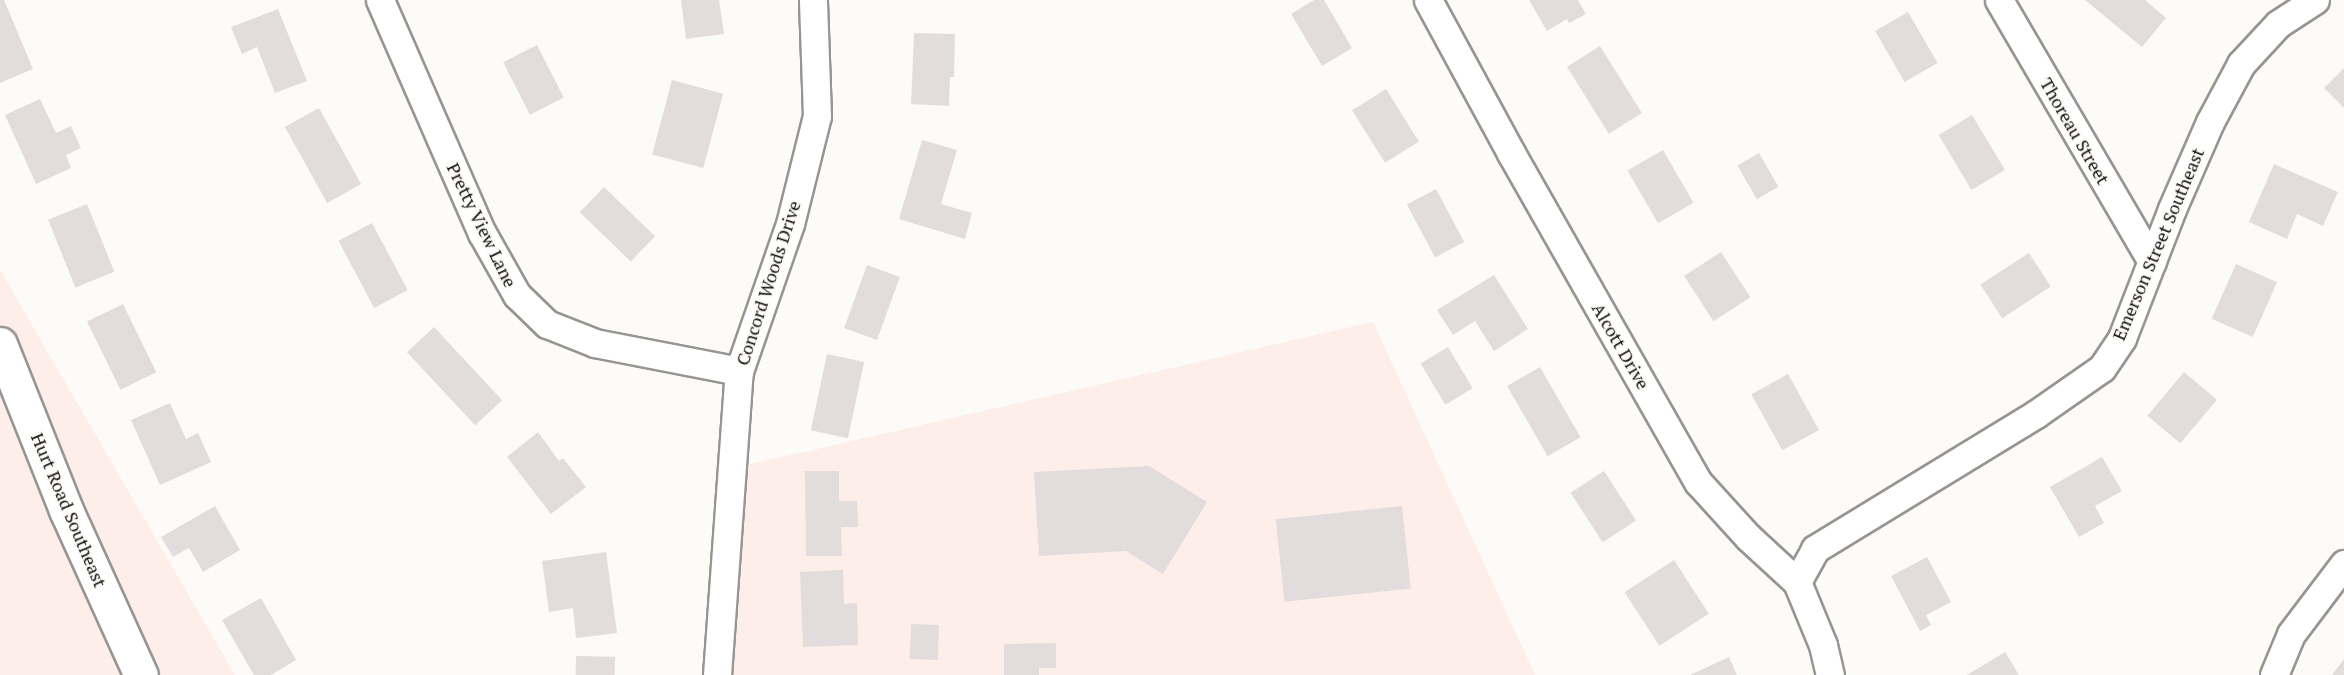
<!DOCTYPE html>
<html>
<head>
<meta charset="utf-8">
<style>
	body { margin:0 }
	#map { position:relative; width:2344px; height:675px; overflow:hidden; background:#fdfbf7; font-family:"PT Serif",serif }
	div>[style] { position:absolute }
	.commercial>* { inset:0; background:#fdeee9 }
	.building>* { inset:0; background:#e2dddc; transform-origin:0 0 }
	.roads { filter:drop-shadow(2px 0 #979592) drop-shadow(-2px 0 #979592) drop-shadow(0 2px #979592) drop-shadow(0 -2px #979592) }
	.street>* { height:27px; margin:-13.5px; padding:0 13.5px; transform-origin:13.5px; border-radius:13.5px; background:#fff }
	.secondary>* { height:33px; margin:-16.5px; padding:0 16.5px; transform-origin:16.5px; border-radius:16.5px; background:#fff }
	span { translate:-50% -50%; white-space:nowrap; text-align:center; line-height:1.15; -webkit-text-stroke:4.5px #fdfbf7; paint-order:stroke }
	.street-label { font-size:18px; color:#0f0f0e }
</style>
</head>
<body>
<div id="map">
	<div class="commercial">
		<i style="clip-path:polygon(0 270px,235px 675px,0 675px)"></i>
		<i style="clip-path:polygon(1373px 322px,1535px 675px,714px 675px,733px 468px)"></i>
	</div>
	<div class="building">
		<i style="clip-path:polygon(0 0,4px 0,33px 69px,0 83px)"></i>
		<i style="clip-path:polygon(681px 0,719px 0,724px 34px,686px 39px)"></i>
		<i style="clip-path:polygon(1314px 0,1324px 0,1352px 48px,1322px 66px,1291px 14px)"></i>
		<i style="clip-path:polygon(1529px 0,1578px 0,1586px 14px,1569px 23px,1567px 19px,1547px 31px)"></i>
		<i style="clip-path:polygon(2085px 0,2145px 0,2166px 18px,2142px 47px)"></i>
		<i style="clip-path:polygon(278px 9px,307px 81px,275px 93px,257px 47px,242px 54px,231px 27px)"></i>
		<i style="left:1908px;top:12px;width:59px;height:38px;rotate:60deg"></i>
		<i style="clip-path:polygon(914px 33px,955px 34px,954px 77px,950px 77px,949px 106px,911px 104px)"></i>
		<i style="left:537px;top:45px;width:59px;height:38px;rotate:63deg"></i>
		<i style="left:1600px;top:46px;width:79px;height:39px;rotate:58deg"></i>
		<i style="clip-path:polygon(2344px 68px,2344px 108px,2324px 88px)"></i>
		<i style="left:672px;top:80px;width:53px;height:77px;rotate:15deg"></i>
		<i style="left:1386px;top:89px;width:62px;height:40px;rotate:58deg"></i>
		<i style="clip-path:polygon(40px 99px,56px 133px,71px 126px,81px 148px,66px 155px,71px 168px,36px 184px,5px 115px)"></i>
		<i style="left:319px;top:108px;width:87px;height:39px;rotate:61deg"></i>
		<i style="left:1972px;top:115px;width:64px;height:39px;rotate:59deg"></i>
		<i style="clip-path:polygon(922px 140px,957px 150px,941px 204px,972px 213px,965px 239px,899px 219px)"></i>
		<i style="left:1663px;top:150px;width:61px;height:41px;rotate:60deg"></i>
		<i style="left:1759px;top:153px;width:39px;height:25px;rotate:60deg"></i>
		<i style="clip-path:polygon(2274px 164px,2338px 192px,2323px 226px,2297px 214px,2287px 239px,2249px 222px)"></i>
		<i style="left:604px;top:187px;width:71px;height:35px;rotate:44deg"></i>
		<i style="left:1436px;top:189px;width:60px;height:33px;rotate:62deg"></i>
		<i style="left:87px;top:204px;width:73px;height:42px;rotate:68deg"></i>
		<i style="left:372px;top:223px;width:76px;height:38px;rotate:62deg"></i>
		<i style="left:1721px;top:252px;width:54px;height:44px;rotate:57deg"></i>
		<i style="left:2029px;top:253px;width:40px;height:58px;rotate:57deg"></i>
		<i style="left:2236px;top:264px;width:45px;height:60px;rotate:24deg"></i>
		<i style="left:867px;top:265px;width:35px;height:67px;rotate:20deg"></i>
		<i style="clip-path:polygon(1494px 275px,1528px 329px,1494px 351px,1475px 321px,1453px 335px,1437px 310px)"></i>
		<i style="left:123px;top:304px;width:76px;height:40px;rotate:64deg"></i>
		<i style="left:434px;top:327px;width:100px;height:37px;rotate:47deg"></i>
		<i style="left:1448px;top:347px;width:48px;height:32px;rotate:59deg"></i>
		<i style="left:827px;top:354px;width:38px;height:78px;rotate:12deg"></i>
		<i style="left:1540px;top:367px;width:81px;height:38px;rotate:60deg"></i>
		<i style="left:2184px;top:372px;width:43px;height:57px;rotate:40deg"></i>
		<i style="left:1788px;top:374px;width:64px;height:42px;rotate:61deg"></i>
		<i style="clip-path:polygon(170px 403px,186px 439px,198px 433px,211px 462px,160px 485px,131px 420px)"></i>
		<i style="clip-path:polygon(538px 432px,559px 461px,563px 458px,586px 487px,551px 514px,507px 457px)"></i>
		<i style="clip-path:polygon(2102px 457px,2122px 491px,2095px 506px,2104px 523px,2079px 537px,2050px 487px)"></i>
		<i style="clip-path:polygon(1149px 466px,1207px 502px,1163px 574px,1126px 551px,1039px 556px,1034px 472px)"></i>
		<i style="clip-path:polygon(805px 471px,839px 471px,839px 501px,857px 501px,858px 527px,841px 527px,842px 556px,806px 556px)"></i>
		<i style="left:1604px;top:471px;width:59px;height:40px;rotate:57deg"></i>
		<i style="clip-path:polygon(215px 506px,240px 550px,203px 572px,189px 548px,173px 557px,161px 537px)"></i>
		<i style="left:1402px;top:506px;width:83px;height:127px;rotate:84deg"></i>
		<i style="clip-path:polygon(606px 552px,617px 633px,576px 638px,573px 608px,549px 612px,542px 561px)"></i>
		<i style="clip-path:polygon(1927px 557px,1951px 602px,1926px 615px,1931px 625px,1920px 631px,1891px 576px)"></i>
		<i style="left:1674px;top:560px;width:64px;height:59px;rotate:57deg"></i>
		<i style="clip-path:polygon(843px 570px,844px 604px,857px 603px,858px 645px,803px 647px,800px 572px)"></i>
		<i style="clip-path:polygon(261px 598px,296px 660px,271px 675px,254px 675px,222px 620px)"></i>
		<i style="left:911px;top:624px;width:28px;height:35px;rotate:2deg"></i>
		<i style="clip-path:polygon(1056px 643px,1056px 668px,1039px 668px,1039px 675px,1004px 675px,1004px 644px)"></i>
		<i style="clip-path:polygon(2005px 652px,2019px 675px,1967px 675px)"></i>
		<i style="left:576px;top:656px;width:39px;height:19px;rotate:1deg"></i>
		<i style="clip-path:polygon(1729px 657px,1737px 675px,1690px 675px)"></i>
		<i style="clip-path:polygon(2344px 659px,2344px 675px,2332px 675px)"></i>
	</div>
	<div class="roads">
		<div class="street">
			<i style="left:380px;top:0;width:254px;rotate:66.4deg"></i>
			<i style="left:482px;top:233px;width:71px;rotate:60.6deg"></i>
			<i style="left:517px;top:295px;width:42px;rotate:44deg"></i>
			<i style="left:547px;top:324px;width:52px;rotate:21.6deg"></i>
			<i style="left:595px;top:343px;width:147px;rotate:11deg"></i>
			<i style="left:1428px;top:0;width:174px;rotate:61.5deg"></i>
			<i style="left:1511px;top:153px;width:378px;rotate:60.4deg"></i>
			<i style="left:1698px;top:482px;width:74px;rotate:47.7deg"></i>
			<i style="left:1748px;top:537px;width:67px;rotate:42.6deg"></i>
			<i style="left:1797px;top:582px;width:68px;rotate:67.6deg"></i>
			<i style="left:1823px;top:645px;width:31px;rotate:77deg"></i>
			<i style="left:1999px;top:0;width:303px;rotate:59.7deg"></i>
			<i style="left:1797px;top:582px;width:38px;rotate:-61deg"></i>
			<i style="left:1815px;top:549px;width:259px;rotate:-31.4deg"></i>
			<i style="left:2036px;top:414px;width:80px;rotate:-34.9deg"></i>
			<i style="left:2102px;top:368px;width:36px;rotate:-56deg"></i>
			<i style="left:2122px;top:338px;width:138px;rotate:-68.8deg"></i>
			<i style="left:2172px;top:209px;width:95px;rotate:-66.4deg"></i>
			<i style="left:2210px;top:122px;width:66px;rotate:-61.9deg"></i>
			<i style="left:2241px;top:64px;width:54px;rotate:-47.2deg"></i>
			<i style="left:2278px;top:24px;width:44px;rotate:-33deg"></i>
			<i style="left:717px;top:675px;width:305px;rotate:-85.9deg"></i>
			<i style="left:739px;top:371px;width:156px;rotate:-70.9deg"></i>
			<i style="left:790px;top:224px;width:111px;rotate:-76deg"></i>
			<i style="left:817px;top:116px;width:116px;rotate:-92deg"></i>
			<i style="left:2274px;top:675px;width:44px;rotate:-67.5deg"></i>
			<i style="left:2291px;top:634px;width:88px;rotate:-52.9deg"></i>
		</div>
		<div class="secondary">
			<i style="left:0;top:344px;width:179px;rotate:68.3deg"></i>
			<i style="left:66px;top:510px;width:181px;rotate:65.6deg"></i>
		</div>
	</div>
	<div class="street-label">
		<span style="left:2075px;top:131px;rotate:60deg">Thoreau Street</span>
		<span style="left:482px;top:225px;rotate:64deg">Pretty View Lane</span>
		<span style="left:2158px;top:244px;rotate:-67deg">Emerson Street Southeast</span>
		<span style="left:768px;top:283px;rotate:-72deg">Concord Woods Drive</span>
		<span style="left:1621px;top:346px;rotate:60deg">Alcott Drive</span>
		<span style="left:69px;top:510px;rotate:67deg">Hurt Road Southeast</span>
	</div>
</div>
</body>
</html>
